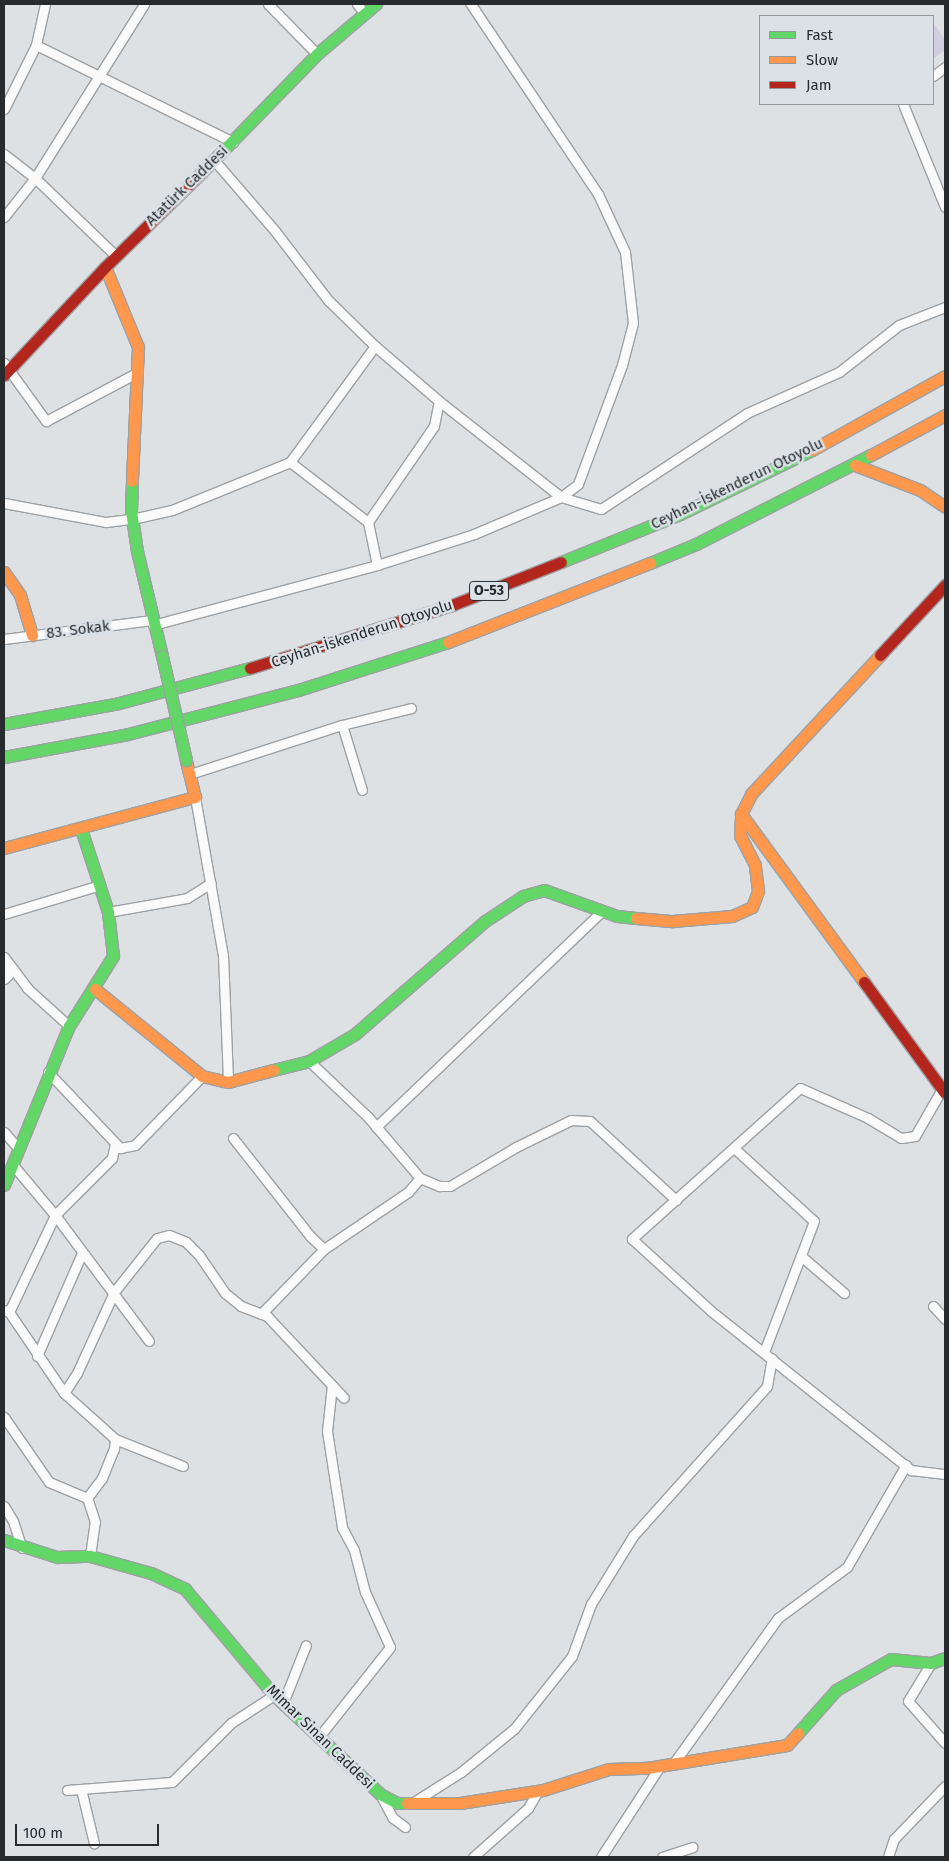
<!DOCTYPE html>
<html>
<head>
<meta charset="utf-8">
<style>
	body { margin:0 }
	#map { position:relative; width:949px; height:1861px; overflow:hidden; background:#dde1e4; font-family:"Fira Sans",sans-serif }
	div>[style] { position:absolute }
	.green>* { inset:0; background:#d1cee0 }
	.roads { filter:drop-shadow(1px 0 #9ea1a3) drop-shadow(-1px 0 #9ea1a3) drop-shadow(0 1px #9ea1a3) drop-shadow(0 -1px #9ea1a3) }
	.street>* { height:9px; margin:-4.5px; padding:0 4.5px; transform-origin:4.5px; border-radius:4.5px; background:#fafafb }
	.fast>* { height:11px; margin:-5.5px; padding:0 5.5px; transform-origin:5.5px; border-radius:5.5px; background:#63d668 }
	.slow>* { height:11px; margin:-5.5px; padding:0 5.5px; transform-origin:5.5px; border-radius:5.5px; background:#ff974d }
	.jam>* { height:11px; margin:-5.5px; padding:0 5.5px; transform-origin:5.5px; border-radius:5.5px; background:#b3261e }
	.bridges { filter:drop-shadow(1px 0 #9ea1a3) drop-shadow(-1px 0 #9ea1a3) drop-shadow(0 1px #9ea1a3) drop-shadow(0 -1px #9ea1a3) }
	.fast-bridge>* { height:11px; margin:-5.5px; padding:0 5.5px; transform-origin:5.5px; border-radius:5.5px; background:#63d668 }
	span { translate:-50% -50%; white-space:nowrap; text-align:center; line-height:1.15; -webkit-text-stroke:5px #dae1e7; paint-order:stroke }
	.shield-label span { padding:1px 4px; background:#dae1e7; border:1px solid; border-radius:4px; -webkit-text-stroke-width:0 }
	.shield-label { font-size:14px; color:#282b2d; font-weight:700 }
	.street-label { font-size:15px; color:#282b2d }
	.frame { position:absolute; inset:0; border:5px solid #282b2d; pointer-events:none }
	.legend { position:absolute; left:759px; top:15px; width:175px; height:90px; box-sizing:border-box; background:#dae1e7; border:1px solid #93989d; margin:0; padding:6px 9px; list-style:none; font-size:15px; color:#282b2d }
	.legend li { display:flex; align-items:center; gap:10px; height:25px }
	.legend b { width:25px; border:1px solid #93989d }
	.scale { position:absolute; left:15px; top:1824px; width:144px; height:22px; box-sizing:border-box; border:2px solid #282b2d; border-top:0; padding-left:6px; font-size:15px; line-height:18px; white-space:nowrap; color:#282b2d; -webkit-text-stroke:4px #dae1e7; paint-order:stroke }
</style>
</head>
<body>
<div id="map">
	<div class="green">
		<i style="clip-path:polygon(933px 22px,945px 40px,945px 50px,933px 59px)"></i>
	</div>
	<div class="roads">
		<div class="street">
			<i style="left:268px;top:4px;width:70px;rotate:45.6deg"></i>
			<i style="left:357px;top:4px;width:13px;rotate:51deg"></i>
			<i style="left:36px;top:45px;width:220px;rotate:26.2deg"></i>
			<i style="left:933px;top:76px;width:15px;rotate:-37deg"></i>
			<i style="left:903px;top:104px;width:111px;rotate:67.8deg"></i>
			<i style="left:4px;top:109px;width:72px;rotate:-63.4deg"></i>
			<i style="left:36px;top:45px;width:42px;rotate:-77.6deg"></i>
			<i style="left:4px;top:154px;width:39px;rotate:38deg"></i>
			<i style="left:35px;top:178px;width:112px;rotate:43.9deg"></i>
			<i style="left:214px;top:160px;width:94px;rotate:49.3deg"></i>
			<i style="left:275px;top:231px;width:87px;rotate:52.5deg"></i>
			<i style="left:328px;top:300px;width:66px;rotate:44.4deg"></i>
			<i style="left:375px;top:346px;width:84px;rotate:40.7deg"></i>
			<i style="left:439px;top:401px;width:155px;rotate:38.2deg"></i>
			<i style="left:561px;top:497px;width:42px;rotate:16.7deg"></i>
			<i style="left:601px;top:509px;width:175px;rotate:-33.3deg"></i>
			<i style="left:747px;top:413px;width:101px;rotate:-24deg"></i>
			<i style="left:839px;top:372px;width:76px;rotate:-38.1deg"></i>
			<i style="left:899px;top:325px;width:49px;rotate:-21.4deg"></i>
			<i style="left:4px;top:217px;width:50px;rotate:-51.5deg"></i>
			<i style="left:35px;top:178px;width:205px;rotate:-57.9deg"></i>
			<i style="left:4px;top:363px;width:72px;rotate:54.1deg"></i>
			<i style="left:46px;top:421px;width:104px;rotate:-28deg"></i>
			<i style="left:290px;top:462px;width:98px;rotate:37.6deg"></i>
			<i style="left:368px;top:522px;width:44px;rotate:78.2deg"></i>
			<i style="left:4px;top:503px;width:104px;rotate:10.6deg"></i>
			<i style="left:106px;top:522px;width:26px;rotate:-7deg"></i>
			<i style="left:132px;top:519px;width:41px;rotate:-12.7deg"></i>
			<i style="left:172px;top:510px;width:127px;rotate:-22.1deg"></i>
			<i style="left:290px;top:462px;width:144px;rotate:-53.8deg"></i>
			<i style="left:368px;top:522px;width:116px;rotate:-55.5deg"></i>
			<i style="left:434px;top:426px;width:25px;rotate:-79deg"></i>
			<i style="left:153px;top:625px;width:232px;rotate:-15deg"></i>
			<i style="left:377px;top:565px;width:102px;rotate:-17.7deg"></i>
			<i style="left:474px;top:534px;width:95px;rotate:-23deg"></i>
			<i style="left:561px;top:497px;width:21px;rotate:-37deg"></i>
			<i style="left:578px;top:484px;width:127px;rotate:-69.7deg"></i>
			<i style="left:622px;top:365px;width:43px;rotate:-75.3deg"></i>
			<i style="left:633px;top:323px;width:71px;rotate:-96.4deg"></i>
			<i style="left:625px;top:252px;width:64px;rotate:-115deg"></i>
			<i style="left:598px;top:194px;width:229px;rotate:-123.8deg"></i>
			<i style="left:4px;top:639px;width:149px;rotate:-7.3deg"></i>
			<i style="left:342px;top:725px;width:68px;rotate:72.9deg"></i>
			<i style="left:190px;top:774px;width:160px;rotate:-17.9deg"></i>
			<i style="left:342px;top:725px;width:71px;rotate:-13.8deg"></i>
			<i style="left:195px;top:797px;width:160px;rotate:80deg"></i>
			<i style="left:223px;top:955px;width:127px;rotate:87.7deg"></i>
			<i style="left:108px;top:912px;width:80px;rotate:-10deg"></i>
			<i style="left:187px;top:898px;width:28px;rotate:-32deg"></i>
			<i style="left:4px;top:914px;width:100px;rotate:-16.8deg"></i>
			<i style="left:4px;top:957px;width:39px;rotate:53deg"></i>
			<i style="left:27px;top:988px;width:57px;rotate:42.1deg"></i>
			<i style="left:4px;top:979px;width:6px;rotate:-45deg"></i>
			<i style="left:8px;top:975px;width:11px;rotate:-85deg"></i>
			<i style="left:309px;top:1061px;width:81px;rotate:43.5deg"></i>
			<i style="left:368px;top:1117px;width:80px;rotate:49.6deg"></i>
			<i style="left:420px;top:1178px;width:21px;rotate:23deg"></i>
			<i style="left:439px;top:1186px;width:11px"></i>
			<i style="left:450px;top:1186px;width:77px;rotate:-30.6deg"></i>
			<i style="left:516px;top:1147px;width:61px;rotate:-26.1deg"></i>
			<i style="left:571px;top:1120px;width:19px;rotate:3deg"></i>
			<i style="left:590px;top:1121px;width:117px;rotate:42.6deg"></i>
			<i style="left:48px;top:1072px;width:105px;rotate:46.5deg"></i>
			<i style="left:120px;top:1148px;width:15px;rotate:-11deg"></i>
			<i style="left:135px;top:1145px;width:96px;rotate:-45.8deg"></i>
			<i style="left:942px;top:1089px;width:54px;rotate:119.9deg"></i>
			<i style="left:915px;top:1136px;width:14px;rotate:172deg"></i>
			<i style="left:901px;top:1138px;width:39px;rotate:-149deg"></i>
			<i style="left:868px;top:1118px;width:74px;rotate:-156.2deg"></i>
			<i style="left:800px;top:1088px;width:226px;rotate:138.1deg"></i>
			<i style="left:632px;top:1239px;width:107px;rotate:42.3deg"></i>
			<i style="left:711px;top:1311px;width:256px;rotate:38.5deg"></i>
			<i style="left:911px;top:1470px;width:34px;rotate:7deg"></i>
			<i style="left:376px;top:1127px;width:313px;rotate:-43.7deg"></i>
			<i style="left:4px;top:1132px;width:23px;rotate:49deg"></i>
			<i style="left:233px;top:1138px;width:125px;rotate:51.8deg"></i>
			<i style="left:310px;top:1236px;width:19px;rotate:43deg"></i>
			<i style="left:324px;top:1249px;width:102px;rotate:-34.2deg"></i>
			<i style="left:408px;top:1192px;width:18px;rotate:-49deg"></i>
			<i style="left:734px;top:1148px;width:108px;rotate:42.4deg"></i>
			<i style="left:814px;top:1221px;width:140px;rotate:110.9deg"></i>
			<i style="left:13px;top:1165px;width:65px;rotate:50deg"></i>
			<i style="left:55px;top:1215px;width:157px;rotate:53.3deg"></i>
			<i style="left:801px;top:1256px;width:57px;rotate:40.7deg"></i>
			<i style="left:933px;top:1306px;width:18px;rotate:47deg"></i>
			<i style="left:4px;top:1310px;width:5px;rotate:22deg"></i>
			<i style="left:9px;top:1312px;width:98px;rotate:55.8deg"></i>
			<i style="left:64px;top:1393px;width:69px;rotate:42deg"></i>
			<i style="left:115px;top:1439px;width:73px;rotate:21.7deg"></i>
			<i style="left:9px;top:1312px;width:107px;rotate:-64.6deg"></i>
			<i style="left:55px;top:1215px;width:81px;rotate:-45deg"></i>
			<i style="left:112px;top:1158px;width:14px;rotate:-78deg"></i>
			<i style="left:261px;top:1314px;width:91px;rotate:-45.9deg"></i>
			<i style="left:37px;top:1356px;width:112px;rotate:-66.4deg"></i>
			<i style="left:64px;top:1393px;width:24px;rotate:-57deg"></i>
			<i style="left:77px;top:1373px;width:89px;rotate:-65.4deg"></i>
			<i style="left:114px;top:1292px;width:69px;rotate:-51.5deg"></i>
			<i style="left:157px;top:1238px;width:12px;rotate:-14deg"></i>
			<i style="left:169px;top:1235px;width:18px;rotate:22deg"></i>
			<i style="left:186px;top:1242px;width:18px;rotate:45deg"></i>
			<i style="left:199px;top:1255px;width:46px;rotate:55.6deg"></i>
			<i style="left:225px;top:1293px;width:21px;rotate:39deg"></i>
			<i style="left:241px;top:1306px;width:28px;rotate:21deg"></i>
			<i style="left:267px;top:1316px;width:112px;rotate:46.8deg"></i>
			<i style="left:4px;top:1417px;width:79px;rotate:55.3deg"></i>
			<i style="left:49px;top:1482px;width:41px;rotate:22.8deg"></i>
			<i style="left:4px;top:1506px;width:17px;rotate:59deg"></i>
			<i style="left:13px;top:1521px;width:28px;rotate:72deg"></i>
			<i style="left:90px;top:1556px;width:34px;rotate:-82deg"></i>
			<i style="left:95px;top:1522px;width:25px;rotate:-108deg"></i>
			<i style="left:87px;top:1498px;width:25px;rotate:-53deg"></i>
			<i style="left:102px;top:1478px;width:31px;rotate:-68deg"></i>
			<i style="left:114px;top:1449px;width:10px;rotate:-84deg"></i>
			<i style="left:931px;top:1663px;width:44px;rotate:121.2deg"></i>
			<i style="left:908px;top:1701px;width:56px;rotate:48.6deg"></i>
			<i style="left:283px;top:1703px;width:62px;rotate:-68.4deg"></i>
			<i style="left:318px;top:1738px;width:116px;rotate:-51.6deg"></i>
			<i style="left:390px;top:1647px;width:60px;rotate:-114.4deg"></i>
			<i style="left:365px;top:1592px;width:43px;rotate:-104.7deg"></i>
			<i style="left:354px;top:1550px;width:26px;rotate:-118deg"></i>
			<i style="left:342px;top:1527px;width:97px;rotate:-98.9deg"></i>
			<i style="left:327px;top:1431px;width:46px;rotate:-83.8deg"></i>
			<i style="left:673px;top:1764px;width:180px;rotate:-54.3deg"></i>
			<i style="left:778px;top:1618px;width:86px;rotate:-36.5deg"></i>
			<i style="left:847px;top:1567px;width:118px;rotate:-60deg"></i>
			<i style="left:81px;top:1789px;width:56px;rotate:76.5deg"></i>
			<i style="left:67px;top:1790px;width:105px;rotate:-4.4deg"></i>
			<i style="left:172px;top:1782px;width:83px;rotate:-45deg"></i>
			<i style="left:231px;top:1723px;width:51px;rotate:-33.1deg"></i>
			<i style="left:380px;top:1794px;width:27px;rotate:62deg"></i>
			<i style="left:393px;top:1818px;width:15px;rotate:37deg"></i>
			<i style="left:412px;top:1803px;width:58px;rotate:-32.3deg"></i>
			<i style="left:461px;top:1772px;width:68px;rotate:-39.1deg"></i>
			<i style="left:514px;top:1729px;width:93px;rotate:-51.5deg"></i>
			<i style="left:572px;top:1656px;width:55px;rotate:-69.9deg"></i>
			<i style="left:591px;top:1604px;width:80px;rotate:-58.3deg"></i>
			<i style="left:633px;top:1536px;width:201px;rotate:-48.2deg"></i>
			<i style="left:767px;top:1386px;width:28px;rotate:-80deg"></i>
			<i style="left:473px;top:1857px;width:74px;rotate:-41.7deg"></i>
			<i style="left:528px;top:1808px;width:20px;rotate:-60deg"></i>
			<i style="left:601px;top:1857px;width:108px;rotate:-57deg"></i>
			<i style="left:662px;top:1857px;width:32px;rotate:-18deg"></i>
			<i style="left:888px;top:1857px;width:19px;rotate:-72deg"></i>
			<i style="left:894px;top:1839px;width:74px;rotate:-46.1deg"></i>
		</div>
		<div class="fast">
			<i style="left:201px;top:173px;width:166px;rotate:-45.7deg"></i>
			<i style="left:317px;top:54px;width:77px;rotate:-40.3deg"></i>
			<i style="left:132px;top:481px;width:30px;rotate:92deg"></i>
			<i style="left:131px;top:511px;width:40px;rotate:81.5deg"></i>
			<i style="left:137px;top:551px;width:108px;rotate:76.6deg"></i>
			<i style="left:561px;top:562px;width:128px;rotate:-22deg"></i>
			<i style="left:680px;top:514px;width:147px;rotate:-25.9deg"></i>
			<i style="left:650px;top:563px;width:50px;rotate:-22.4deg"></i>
			<i style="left:696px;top:544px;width:196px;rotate:-27deg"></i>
			<i style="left:4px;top:724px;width:117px;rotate:-10.3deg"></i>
			<i style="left:119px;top:703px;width:136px;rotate:-15deg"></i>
			<i style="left:4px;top:757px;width:126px;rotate:-10.5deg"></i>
			<i style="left:128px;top:734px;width:176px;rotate:-14.5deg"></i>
			<i style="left:298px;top:690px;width:157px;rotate:-17.7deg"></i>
			<i style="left:273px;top:1070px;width:37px;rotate:-14deg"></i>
			<i style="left:309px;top:1061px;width:53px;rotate:-30.4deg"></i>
			<i style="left:355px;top:1034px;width:172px;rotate:-41deg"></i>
			<i style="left:485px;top:921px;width:45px;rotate:-33.3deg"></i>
			<i style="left:523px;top:896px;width:22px;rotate:-16deg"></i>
			<i style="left:544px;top:890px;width:77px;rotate:19.6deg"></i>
			<i style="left:617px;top:916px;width:19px;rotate:6deg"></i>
			<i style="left:4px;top:1185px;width:172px;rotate:-67.8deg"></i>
			<i style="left:69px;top:1026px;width:83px;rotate:-57.8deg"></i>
			<i style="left:113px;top:956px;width:44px;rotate:-96.5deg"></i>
			<i style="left:108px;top:912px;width:87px;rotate:-108deg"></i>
			<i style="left:4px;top:1540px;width:56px;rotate:17.8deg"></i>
			<i style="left:57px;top:1557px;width:33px;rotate:-2deg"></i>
			<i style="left:90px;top:1556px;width:63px;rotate:15.6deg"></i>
			<i style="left:151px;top:1573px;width:38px;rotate:25deg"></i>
			<i style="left:185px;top:1589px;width:138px;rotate:50deg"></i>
			<i style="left:274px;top:1695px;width:145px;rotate:43deg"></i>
			<i style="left:380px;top:1794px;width:19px;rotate:28deg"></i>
			<i style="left:397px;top:1803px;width:10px"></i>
			<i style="left:798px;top:1733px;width:57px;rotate:-48.5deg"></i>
			<i style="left:836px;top:1690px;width:63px;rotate:-29.4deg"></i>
			<i style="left:891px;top:1659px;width:40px;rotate:5.7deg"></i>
			<i style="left:931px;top:1663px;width:15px;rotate:-20deg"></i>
		</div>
		<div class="slow">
			<i style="left:105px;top:267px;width:87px;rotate:67.6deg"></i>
			<i style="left:138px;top:347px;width:134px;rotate:92.6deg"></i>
			<i style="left:812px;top:450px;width:152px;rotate:-29.1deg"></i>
			<i style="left:871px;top:455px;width:84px;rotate:-28.4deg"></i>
			<i style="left:855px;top:465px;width:70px;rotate:21deg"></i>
			<i style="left:920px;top:490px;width:30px;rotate:34deg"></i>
			<i style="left:4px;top:572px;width:28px;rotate:55deg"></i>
			<i style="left:20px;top:595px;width:42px;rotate:73.3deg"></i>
			<i style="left:448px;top:642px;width:217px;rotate:-21.4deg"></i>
			<i style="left:741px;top:814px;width:208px;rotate:53.8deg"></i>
			<i style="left:4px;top:848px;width:198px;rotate:-15deg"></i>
			<i style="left:195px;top:797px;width:38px;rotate:-104deg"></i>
			<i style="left:636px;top:918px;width:37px;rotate:5deg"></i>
			<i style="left:673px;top:921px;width:59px;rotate:-4.8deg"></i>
			<i style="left:732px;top:916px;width:22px;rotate:-24deg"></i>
			<i style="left:752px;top:907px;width:17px;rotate:-69deg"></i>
			<i style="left:758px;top:891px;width:26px;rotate:-97deg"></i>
			<i style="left:755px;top:865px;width:33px;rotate:-117deg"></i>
			<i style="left:740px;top:836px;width:22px;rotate:-87deg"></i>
			<i style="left:741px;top:814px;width:22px;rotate:-63deg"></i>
			<i style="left:751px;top:794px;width:190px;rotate:-47.1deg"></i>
			<i style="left:95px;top:989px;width:138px;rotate:39.1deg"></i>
			<i style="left:202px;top:1076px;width:27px;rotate:13deg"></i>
			<i style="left:228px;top:1082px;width:47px;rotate:-14.9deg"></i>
			<i style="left:407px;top:1803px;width:53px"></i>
			<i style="left:460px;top:1803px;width:84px;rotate:-8.9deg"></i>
			<i style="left:543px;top:1790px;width:69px;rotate:-17.7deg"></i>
			<i style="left:609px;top:1769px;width:38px;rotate:-2deg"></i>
			<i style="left:647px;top:1768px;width:142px;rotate:-9.3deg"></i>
			<i style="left:787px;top:1745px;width:16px;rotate:-47deg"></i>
		</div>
		<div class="jam">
			<i style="left:4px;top:375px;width:148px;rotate:-46.9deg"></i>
			<i style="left:105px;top:267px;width:134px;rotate:-44.4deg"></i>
			<i style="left:880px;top:655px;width:96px;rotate:-47.1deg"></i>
			<i style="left:250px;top:668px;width:212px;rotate:-17.3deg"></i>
			<i style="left:452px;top:605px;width:117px;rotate:-21.5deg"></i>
			<i style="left:864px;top:982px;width:137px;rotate:53.9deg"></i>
		</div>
	</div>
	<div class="bridges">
		<div class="fast-bridge">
			<i style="left:162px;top:656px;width:107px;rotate:77deg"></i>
		</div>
	</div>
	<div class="shield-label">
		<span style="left:489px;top:591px">O-53</span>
	</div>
	<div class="street-label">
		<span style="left:187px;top:186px;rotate:-44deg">Atatürk Caddesi</span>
		<span style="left:737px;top:484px;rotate:-26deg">Ceyhan-İskenderun Otoyolu</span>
		<span style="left:78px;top:630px;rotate:-7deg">83. Sokak</span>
		<span style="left:362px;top:634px;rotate:-18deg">Ceyhan-İskenderun Otoyolu</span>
		<span style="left:320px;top:1737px;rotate:44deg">Mimar Sinan Caddesi</span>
	</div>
	<div class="frame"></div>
	<ul class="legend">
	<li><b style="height:6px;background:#63d668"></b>Fast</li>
	<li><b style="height:6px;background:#ff974d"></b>Slow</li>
	<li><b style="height:6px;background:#b3261e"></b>Jam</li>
	</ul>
	<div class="scale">100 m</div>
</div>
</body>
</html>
